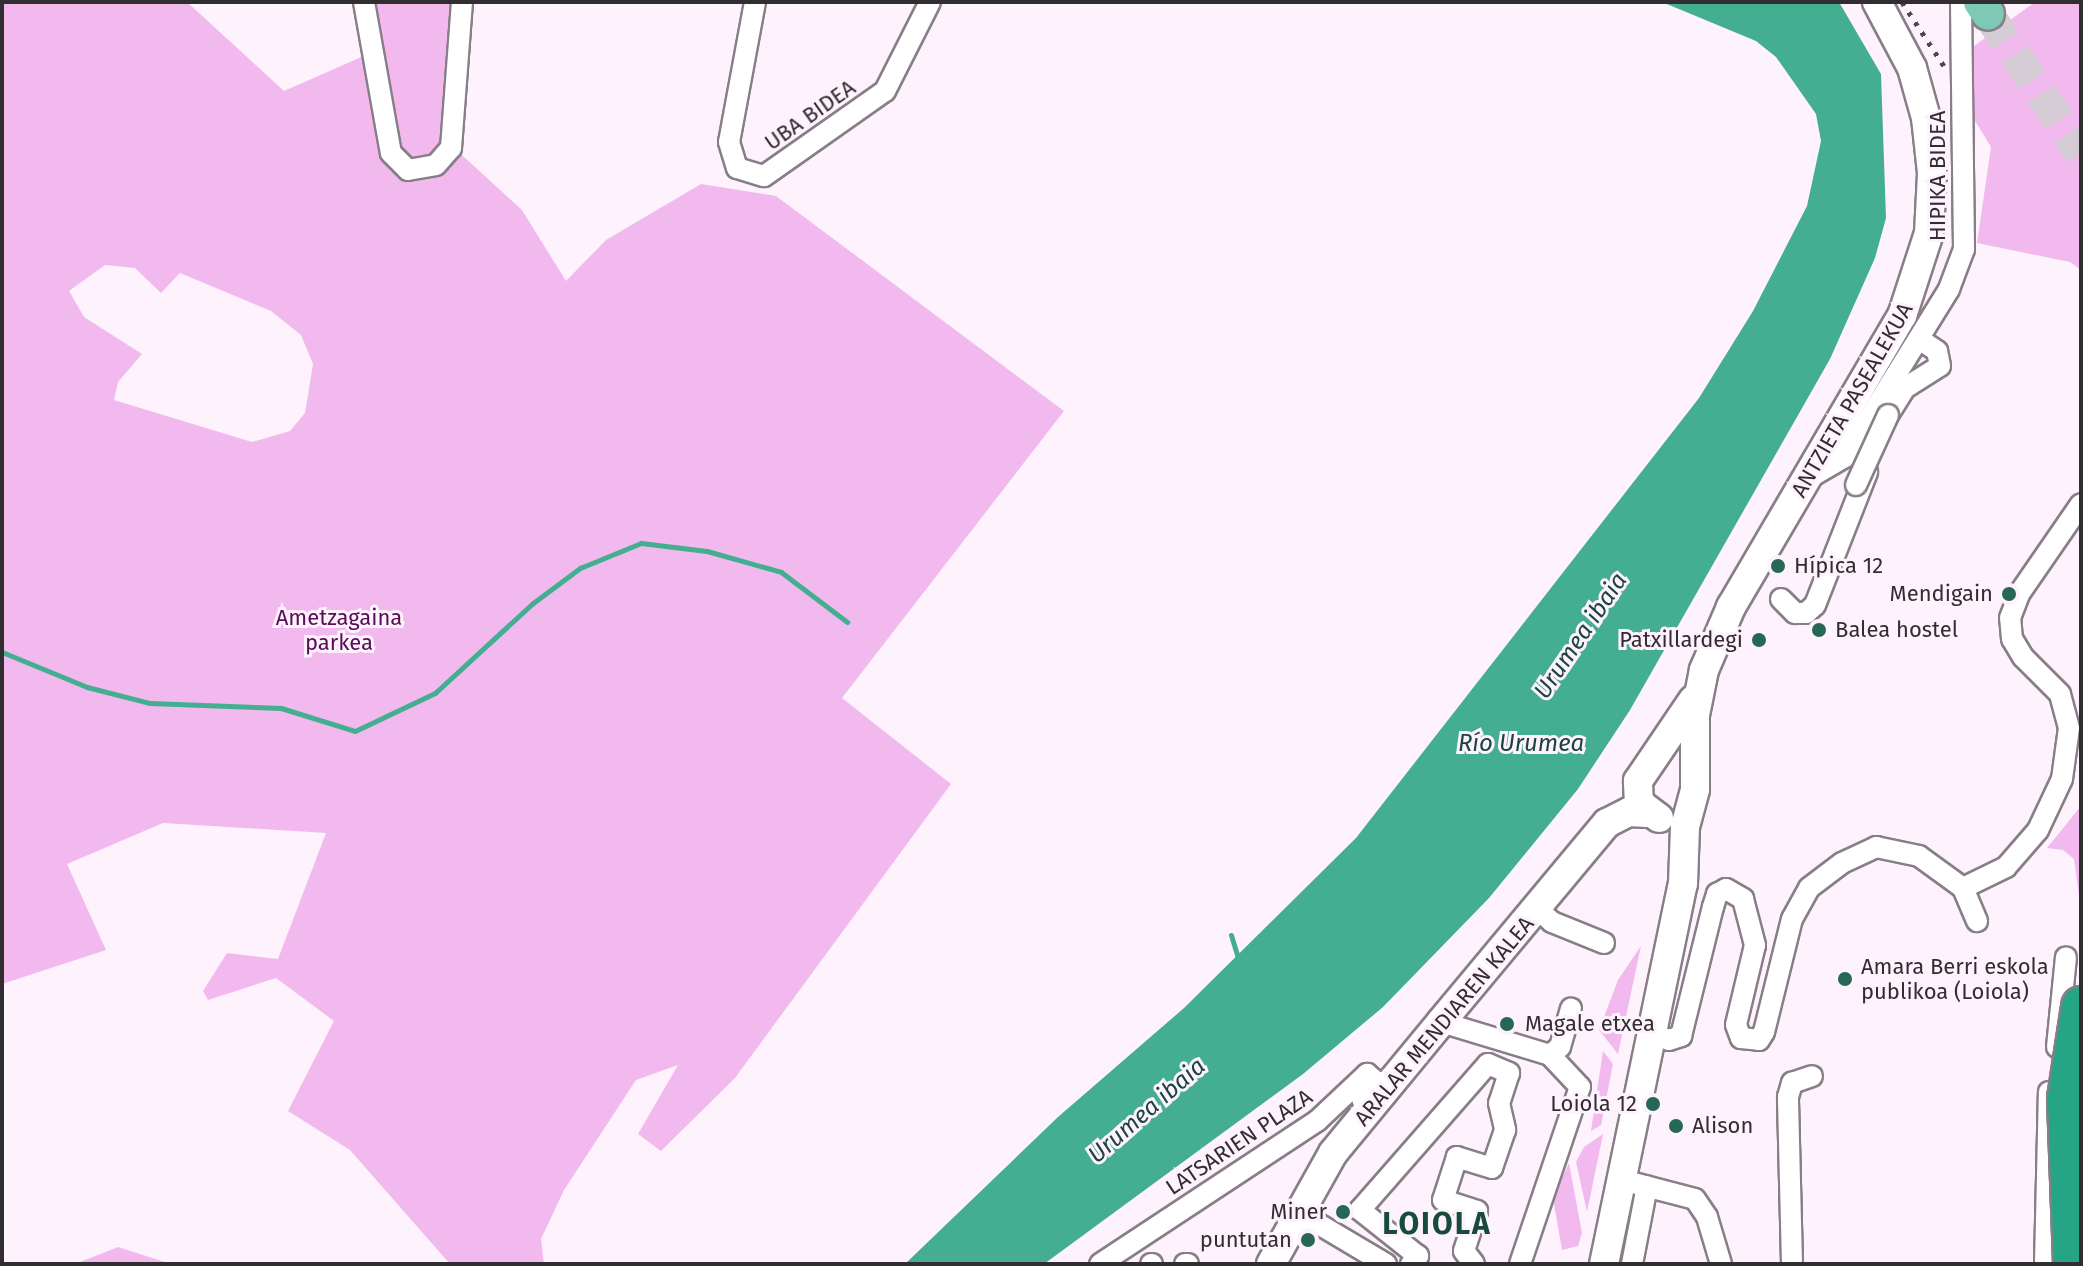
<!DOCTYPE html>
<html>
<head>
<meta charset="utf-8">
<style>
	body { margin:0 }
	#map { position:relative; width:2083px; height:1266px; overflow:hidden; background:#fef2fd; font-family:"Fira Sans",sans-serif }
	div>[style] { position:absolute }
	.green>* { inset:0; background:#f1b9ee }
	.water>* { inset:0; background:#44ae90 }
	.stream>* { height:5px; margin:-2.5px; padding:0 2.5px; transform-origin:2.5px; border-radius:2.5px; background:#44ae90 }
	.primary-tunnel>* { height:32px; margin-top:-16px; transform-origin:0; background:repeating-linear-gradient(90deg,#d5cbd4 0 32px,transparent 0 48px) }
	.roads { filter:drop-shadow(2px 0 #887e88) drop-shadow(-2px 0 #887e88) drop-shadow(0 2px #887e88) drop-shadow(0 -2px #887e88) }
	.street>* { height:20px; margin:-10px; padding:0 10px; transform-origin:10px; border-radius:10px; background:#fff }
	.secondary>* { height:28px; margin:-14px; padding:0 14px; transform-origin:14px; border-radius:14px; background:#fff }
	.primary>* { height:32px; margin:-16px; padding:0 16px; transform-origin:16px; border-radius:16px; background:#7dc9b6 }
	.rail>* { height:5px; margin-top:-2.5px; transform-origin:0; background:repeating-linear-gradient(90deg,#4e484d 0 4px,transparent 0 12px) }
	.bridges { filter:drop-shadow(2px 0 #887e88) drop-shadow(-2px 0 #887e88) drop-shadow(0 2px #887e88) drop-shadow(0 -2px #887e88) }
	.street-bridge>* { height:20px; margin:-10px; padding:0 10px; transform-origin:10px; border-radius:10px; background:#fff }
	.highway-bridge>* { height:38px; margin:-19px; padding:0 19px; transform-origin:19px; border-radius:19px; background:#26a586 }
	.dots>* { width:22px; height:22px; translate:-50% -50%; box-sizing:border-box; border:4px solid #fef2fd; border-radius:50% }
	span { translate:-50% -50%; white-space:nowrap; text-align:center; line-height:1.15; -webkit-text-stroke:6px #fef2fd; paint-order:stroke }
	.street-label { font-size:22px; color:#322d31 }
	.poi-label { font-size:22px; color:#322d31 }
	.left { translate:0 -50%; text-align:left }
	.right { translate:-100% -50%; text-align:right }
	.park-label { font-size:22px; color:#570c57 }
	.water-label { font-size:24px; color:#19463a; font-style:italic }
	.district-label { font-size:30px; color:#174b3c; font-weight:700; letter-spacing:2px }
	.frame { position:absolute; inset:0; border:4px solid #322d31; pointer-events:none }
</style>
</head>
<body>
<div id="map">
	<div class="green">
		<i style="clip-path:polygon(evenodd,2px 2px,187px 2px,284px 91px,382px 48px,375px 2px,453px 2px,441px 136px,522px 210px,566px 281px,606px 240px,701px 184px,776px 196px,1064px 411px,842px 698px,951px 784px,735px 1078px,661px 1151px,638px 1134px,678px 1065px,636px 1080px,564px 1190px,541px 1239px,544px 1264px,450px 1264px,350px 1150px,288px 1111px,334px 1021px,276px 978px,208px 1000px,203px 991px,227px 953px,278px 959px,326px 833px,163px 823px,67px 864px,106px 950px,2px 984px,2px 2px,105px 265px,135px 268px,161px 293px,180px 273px,271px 311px,301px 335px,313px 364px,305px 413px,290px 431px,252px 442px,114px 400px,118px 382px,142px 354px,84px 317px,69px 291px,105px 265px)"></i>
		<i style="clip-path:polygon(2035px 2px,2081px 2px,2081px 270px,2070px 262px,1977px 243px,1991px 147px,1972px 116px,1974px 46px)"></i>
		<i style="clip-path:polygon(2081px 806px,2081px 910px,2074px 859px,2063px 850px,2047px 848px)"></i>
		<i style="clip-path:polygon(1641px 946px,1618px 1054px,1599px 1030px,1618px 980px)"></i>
		<i style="clip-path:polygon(1603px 1051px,1613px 1064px,1601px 1125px,1591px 1131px)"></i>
		<i style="clip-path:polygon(1603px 1134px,1587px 1212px,1576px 1162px,1584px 1147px)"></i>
		<i style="clip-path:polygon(1569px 1163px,1582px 1233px,1578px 1246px,1562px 1250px,1553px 1198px)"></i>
		<i style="clip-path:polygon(118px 1247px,168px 1263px,168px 1264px,75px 1264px)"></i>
	</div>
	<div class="water">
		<i style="clip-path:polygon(1662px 2px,1839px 2px,1881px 74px,1886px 218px,1875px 258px,1830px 359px,1630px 710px,1578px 789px,1489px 898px,1383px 1007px,1303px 1074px,1044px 1264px,905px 1264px,1058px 1117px,1184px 1008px,1356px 838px,1699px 398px,1753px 311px,1807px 206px,1821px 141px,1816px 114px,1776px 57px,1756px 41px)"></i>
	</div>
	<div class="stream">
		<i style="left:2px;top:652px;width:92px;rotate:22.4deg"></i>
		<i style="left:87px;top:687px;width:65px;rotate:14.3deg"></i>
		<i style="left:150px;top:703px;width:131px;rotate:2.2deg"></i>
		<i style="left:281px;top:708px;width:77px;rotate:17.3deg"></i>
		<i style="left:355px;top:731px;width:89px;rotate:-25.4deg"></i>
		<i style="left:435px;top:693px;width:133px;rotate:-42.6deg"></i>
		<i style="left:533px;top:603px;width:59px;rotate:-36.7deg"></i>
		<i style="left:580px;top:568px;width:66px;rotate:-22.3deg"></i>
		<i style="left:641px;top:543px;width:66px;rotate:6.9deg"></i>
		<i style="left:707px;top:551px;width:77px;rotate:15.8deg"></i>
		<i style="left:781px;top:572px;width:83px;rotate:37.1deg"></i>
		<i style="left:1231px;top:935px;width:27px;rotate:73deg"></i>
	</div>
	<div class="primary-tunnel">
		<i style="left:1988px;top:14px;width:168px;rotate:56.4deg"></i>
	</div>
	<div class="roads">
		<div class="street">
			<i style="left:364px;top:2px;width:153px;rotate:79.9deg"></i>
			<i style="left:391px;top:153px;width:24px;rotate:45deg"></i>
			<i style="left:408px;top:170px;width:28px;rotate:-10deg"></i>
			<i style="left:436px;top:165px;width:23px;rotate:-49deg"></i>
			<i style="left:451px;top:148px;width:146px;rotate:-85.7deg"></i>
			<i style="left:755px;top:2px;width:142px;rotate:100.5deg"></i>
			<i style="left:729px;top:142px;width:27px;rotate:73deg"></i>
			<i style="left:737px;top:168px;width:28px;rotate:17deg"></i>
			<i style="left:764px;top:176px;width:148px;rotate:-35.1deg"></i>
			<i style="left:885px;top:91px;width:100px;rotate:-63.2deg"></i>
			<i style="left:1888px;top:415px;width:32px;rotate:-58deg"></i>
			<i style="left:1905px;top:388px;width:41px;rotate:-32.2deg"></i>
			<i style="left:1940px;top:366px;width:15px;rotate:-101deg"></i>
			<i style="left:1937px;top:351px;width:22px;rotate:-146deg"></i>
			<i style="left:1807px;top:479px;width:44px;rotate:-30.1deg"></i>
			<i style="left:1845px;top:457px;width:198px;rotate:-58.2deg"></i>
			<i style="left:1949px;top:289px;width:43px;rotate:-69.4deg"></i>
			<i style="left:1964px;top:249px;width:247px;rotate:-90.7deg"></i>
			<i style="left:1781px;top:599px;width:20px;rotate:45deg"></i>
			<i style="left:1795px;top:613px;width:11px"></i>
			<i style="left:1806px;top:613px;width:12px;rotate:-42deg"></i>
			<i style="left:1815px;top:605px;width:143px;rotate:-68.6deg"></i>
			<i style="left:1963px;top:888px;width:48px;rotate:-26deg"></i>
			<i style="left:2006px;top:867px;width:49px;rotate:-49.1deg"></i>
			<i style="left:2038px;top:830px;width:56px;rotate:-64.8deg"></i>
			<i style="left:2062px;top:779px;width:51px;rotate:-82.2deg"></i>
			<i style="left:2069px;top:728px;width:35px;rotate:-105deg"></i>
			<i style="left:2060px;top:694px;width:52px;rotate:-135deg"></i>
			<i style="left:2023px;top:657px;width:21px;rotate:-121deg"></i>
			<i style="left:2012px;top:639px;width:21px;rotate:-95deg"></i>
			<i style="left:2010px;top:618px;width:26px;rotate:-69deg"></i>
			<i style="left:2019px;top:594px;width:109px;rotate:-55.4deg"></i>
			<i style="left:1538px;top:909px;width:19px;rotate:43deg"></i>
			<i style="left:1552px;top:922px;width:56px;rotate:22deg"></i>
			<i style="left:1441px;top:1022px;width:114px;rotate:16.8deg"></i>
			<i style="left:1550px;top:1055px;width:13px;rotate:-39deg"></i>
			<i style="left:1560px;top:1047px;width:40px;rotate:-74deg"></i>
			<i style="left:1652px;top:1034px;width:18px;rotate:19deg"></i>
			<i style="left:1669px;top:1040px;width:13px;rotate:-18deg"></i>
			<i style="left:1681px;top:1036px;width:133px;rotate:-76.1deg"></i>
			<i style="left:1713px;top:907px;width:14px;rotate:-73deg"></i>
			<i style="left:1717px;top:894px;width:10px;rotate:-29deg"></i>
			<i style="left:1726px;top:889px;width:20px;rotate:30deg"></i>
			<i style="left:1743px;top:899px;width:48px;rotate:75.4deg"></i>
			<i style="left:1755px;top:945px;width:82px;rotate:103.4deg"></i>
			<i style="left:1736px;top:1025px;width:14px;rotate:69deg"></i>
			<i style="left:1741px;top:1038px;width:18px;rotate:6deg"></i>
			<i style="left:1759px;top:1040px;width:9px;rotate:-58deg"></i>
			<i style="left:1764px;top:1032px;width:116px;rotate:-76.1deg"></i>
			<i style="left:1792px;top:919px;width:35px;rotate:-61deg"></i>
			<i style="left:1809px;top:888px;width:41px;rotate:-37.1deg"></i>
			<i style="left:1842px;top:863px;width:38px;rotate:-25deg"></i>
			<i style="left:1876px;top:847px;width:44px;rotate:11.8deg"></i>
			<i style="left:1919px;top:856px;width:54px;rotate:36deg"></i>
			<i style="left:1963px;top:888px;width:36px;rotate:67deg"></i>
			<i style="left:2057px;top:1047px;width:90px;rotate:-84.3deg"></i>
			<i style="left:1622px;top:1180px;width:75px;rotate:14.6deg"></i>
			<i style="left:1695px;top:1199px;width:22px;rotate:56deg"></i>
			<i style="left:1707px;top:1217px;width:49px;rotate:73.4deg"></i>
			<i style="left:1300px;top:1213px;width:100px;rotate:30.7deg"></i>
			<i style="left:1100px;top:1264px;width:260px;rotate:-33.4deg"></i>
			<i style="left:1317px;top:1121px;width:69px;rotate:-43.2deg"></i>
			<i style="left:1367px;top:1074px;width:13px;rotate:39deg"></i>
			<i style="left:1377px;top:1082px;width:23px;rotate:130deg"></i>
			<i style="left:1151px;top:1264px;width:1px"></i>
			<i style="left:1185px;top:1264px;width:3px"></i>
			<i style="left:1411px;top:1264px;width:11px;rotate:-49deg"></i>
			<i style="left:1418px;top:1256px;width:74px;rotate:-141.6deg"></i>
			<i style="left:1360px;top:1210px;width:194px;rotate:-48.8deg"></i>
			<i style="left:1488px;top:1064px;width:23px;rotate:23deg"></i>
			<i style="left:1509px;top:1073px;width:32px;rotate:108deg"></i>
			<i style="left:1499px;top:1103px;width:28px;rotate:77deg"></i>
			<i style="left:1505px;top:1130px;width:40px;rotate:108.9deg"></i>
			<i style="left:1492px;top:1168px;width:37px;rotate:-163deg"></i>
			<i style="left:1457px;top:1157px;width:45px;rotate:108deg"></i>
			<i style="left:1443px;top:1200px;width:36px;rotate:18deg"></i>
			<i style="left:1477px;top:1211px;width:42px;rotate:108deg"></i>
			<i style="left:1464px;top:1251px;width:16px;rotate:52deg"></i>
			<i style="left:1520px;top:1264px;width:187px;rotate:-71.3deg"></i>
			<i style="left:1580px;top:1087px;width:44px;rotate:-133.2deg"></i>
			<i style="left:1632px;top:1264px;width:79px;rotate:-79.1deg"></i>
			<i style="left:1792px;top:1264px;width:167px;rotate:-91.4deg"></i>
			<i style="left:1788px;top:1097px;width:15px;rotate:-74deg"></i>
			<i style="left:1792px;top:1083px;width:21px;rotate:-19deg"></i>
			<i style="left:2045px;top:1264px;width:172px;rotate:-88.7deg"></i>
		</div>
		<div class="secondary">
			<i style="left:1659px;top:818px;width:25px;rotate:-143deg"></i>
			<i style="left:1639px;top:803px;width:22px;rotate:-93deg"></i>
			<i style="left:1638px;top:781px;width:98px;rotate:-55.8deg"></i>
			<i style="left:1271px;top:1264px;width:127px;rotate:-60.8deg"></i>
			<i style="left:1333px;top:1153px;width:170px;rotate:-50.5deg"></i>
			<i style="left:1441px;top:1022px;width:259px;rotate:-50.2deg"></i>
			<i style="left:1607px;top:823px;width:25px;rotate:-27deg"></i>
			<i style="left:1629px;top:812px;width:18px;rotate:3deg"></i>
			<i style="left:1604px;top:1264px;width:388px;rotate:-78.3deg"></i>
			<i style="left:1683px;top:884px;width:57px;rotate:-88deg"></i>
			<i style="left:1685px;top:827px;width:39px;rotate:-75deg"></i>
			<i style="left:1695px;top:789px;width:74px;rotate:-90deg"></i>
			<i style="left:1695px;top:715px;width:46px;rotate:-78.7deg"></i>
			<i style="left:1704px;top:670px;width:69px;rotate:-66.8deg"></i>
			<i style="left:1731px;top:607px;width:338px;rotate:-59.6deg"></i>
			<i style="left:1902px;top:316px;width:87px;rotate:-72deg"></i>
			<i style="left:1929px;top:233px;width:60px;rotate:-87.1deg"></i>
			<i style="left:1932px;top:173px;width:55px;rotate:-96.2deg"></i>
			<i style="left:1926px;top:118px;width:52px;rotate:-105.6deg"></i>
			<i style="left:1912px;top:68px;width:75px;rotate:-117.9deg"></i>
		</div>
		<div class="primary">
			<i style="left:1980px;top:2px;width:14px;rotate:56deg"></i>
		</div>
	</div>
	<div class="rail">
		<i style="left:1902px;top:2px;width:80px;rotate:56.7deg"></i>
	</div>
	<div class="bridges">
		<div class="street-bridge">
			<i style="left:1856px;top:485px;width:77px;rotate:-65.4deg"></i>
		</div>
		<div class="highway-bridge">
			<i style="left:2073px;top:1264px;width:166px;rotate:-92.1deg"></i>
			<i style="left:2067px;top:1098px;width:93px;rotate:-81.3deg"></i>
		</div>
	</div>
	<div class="dots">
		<i style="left:1778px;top:566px;background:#266755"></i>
		<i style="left:2009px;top:594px;background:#266755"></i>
		<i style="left:1819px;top:630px;background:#266755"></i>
		<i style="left:1759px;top:640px;background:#266755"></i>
		<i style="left:1845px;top:979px;background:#266755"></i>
		<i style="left:1507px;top:1024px;background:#266755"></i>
		<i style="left:1653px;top:1104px;background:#266755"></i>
		<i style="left:1676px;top:1126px;background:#266755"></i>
		<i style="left:1343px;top:1212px;background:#266755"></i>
		<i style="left:1308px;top:1240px;background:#266755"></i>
	</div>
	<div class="street-label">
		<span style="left:810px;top:115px;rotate:-35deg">UBA BIDEA</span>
		<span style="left:1938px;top:176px;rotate:-90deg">HIPIKA BIDEA</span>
		<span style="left:1852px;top:400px;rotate:-60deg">ANTZIETA PASEALEKUA</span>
		<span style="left:1444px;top:1021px;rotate:-50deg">ARALAR MENDIAREN KALEA</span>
		<span style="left:1239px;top:1142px;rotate:-34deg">LATSARIEN PLAZA</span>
	</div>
	<div class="poi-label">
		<span class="left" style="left:1794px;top:566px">Hípica 12</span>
		<span class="right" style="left:1993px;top:594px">Mendigain</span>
		<span class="left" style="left:1835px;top:630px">Balea hostel</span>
		<span class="right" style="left:1743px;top:640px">Patxillardegi</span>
		<span class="left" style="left:1861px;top:979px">Amara Berri eskola<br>publikoa (Loiola)</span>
		<span class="left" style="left:1525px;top:1024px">Magale etxea</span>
		<span class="right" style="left:1637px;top:1104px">Loiola 12</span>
		<span class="left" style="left:1692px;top:1126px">Alison</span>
		<span class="right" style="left:1327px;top:1212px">Miner</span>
		<span class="right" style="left:1292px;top:1240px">puntutan</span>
	</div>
	<div class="park-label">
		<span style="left:339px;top:630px">Ametzagaina<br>parkea</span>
	</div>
	<div class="water-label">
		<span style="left:1581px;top:636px;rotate:-56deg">Urumea ibaia</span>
		<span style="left:1521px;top:744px">Río Urumea</span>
		<span style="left:1147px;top:1111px;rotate:-41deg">Urumea ibaia</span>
	</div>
	<div class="district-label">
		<span style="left:1437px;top:1224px">LOIOLA</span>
	</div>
	<div class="frame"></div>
</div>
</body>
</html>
